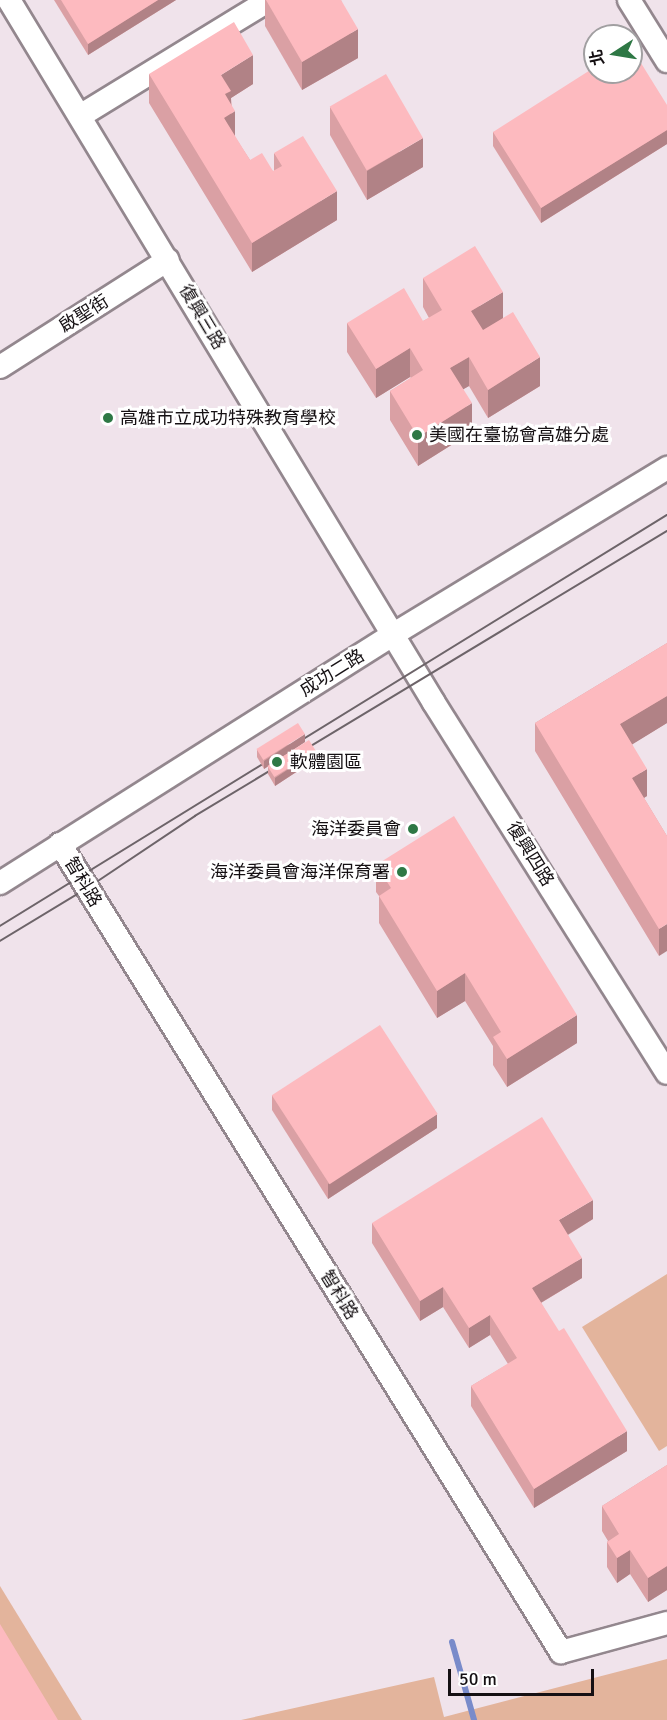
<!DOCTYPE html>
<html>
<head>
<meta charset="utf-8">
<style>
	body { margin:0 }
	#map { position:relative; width:667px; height:1720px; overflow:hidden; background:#f0e3eb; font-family:Signika,"Noto Sans TC",sans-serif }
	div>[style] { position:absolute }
	.green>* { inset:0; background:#e3b49c }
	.stream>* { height:6px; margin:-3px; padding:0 3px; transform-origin:3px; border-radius:3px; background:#798bca }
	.roads { filter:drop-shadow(2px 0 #93878e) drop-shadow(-2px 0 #93878e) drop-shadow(0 2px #93878e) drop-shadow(0 -2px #93878e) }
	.minor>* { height:22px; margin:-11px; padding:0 11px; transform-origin:11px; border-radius:11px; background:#fff }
	.tram>* { height:1.5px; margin:-0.75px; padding:0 0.75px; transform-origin:0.75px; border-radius:0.75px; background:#6d6469 }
	.wall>* { inset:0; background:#daa0a4 }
	.shaded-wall>* { inset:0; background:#b18286 }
	.building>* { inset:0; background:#fdbabf; transform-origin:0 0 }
	.dots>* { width:16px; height:16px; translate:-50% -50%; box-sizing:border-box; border:3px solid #fff; border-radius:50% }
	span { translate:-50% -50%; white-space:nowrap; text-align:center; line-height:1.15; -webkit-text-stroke:6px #fff; paint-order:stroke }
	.street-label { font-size:18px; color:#151013 }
	.poi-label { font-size:18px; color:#151013 }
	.left { translate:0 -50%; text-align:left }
	.right { translate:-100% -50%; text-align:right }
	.north { position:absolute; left:583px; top:24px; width:60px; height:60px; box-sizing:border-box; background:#fff; border:2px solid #a19fa1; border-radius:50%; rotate:258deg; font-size:16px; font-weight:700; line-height:24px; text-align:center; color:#151013 }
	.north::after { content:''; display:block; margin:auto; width:21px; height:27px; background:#2e7845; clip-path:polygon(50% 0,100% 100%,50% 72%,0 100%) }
	.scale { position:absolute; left:448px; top:1669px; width:146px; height:27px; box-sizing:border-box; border:3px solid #151013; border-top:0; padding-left:8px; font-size:18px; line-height:21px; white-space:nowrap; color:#151013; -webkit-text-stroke:4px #fff; paint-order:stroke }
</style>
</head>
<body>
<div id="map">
	<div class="green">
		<i style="clip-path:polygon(667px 1274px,667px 1446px,659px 1451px,582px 1327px)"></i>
		<i style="clip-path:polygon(0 1586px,82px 1720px,0 1720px)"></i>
		<i style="clip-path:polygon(667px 1659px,667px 1720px,241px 1720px,434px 1677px,444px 1717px)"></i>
	</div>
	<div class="stream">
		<i style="left:452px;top:1642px;width:81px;rotate:74.2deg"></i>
	</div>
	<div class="roads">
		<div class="minor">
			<i style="left:9px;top:0;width:821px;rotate:58.84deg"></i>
			<i style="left:434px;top:703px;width:437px;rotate:57.8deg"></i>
			<i style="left:629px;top:0;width:72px;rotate:58.1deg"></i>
			<i style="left:80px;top:116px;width:222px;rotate:-31.5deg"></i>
			<i style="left:0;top:367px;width:199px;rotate:-32.5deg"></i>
			<i style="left:60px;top:844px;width:951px;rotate:58.2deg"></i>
			<i style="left:561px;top:1652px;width:110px;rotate:-15.3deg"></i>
			<i style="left:0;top:883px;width:466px;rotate:-32.3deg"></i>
			<i style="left:394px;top:634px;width:320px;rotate:-31.3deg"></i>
		</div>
	</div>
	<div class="tram">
		<i style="left:0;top:926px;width:783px;rotate:-31.64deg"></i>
		<i style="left:0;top:941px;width:100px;rotate:-31.2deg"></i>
		<i style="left:86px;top:889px;width:131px;rotate:-33.8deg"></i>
		<i style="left:195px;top:816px;width:551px;rotate:-31.12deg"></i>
	</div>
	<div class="wall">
		<i style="clip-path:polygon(54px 0,176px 0,88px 55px)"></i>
		<i style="clip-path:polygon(265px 0,341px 0,358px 58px,302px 90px,265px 26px)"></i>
		<i style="clip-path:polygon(149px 74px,253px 84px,231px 98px,235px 137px,250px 160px,273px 171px,274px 171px,274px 153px,337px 220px,252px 272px,149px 103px)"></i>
		<i style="clip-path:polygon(667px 105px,667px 144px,541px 223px,493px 146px,493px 132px)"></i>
		<i style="clip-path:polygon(330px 107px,423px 167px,367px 200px,330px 135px)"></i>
		<i style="clip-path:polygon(423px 278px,503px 318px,540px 386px,488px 418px,469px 386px,463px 389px,472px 432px,418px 466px,390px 420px,390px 391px,411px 378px,410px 377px,376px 398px,347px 352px,347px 323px,423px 321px,429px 318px,423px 307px)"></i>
		<i style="clip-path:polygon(667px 643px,667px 723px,632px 744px,647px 796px,644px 798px,667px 836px,659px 956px,535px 751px,535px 723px)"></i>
		<i style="clip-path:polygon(305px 742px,264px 769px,257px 757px,257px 749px)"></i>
		<i style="clip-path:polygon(316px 759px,275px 786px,268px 774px,268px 767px)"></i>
		<i style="clip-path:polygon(376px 865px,577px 1043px,507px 1087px,493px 1065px,493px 1046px,465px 1001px,437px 1018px,379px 923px,379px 896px,376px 892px)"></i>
		<i style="clip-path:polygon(272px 1095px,437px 1128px,328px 1199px,272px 1110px)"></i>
		<i style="clip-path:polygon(593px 1219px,568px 1235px,582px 1278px,541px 1303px,627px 1451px,534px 1508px,471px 1406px,471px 1386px,508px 1364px,490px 1335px,469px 1348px,443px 1307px,420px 1321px,372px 1243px,372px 1223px)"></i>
		<i style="clip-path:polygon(667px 1465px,667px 1590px,648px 1602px,630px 1574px,617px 1583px,607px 1567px,607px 1542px,608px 1541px,602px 1531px,602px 1506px)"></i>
	</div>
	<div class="shaded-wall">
		<i style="clip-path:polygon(158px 0,176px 0,88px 55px,88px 44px)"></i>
		<i style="clip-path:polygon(358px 29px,358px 58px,302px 90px,302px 62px)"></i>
		<i style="clip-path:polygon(253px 55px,253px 84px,231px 98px,231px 114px,235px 111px,235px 140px,224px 118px,221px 75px)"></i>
		<i style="clip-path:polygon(667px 130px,667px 144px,541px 223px,541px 208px)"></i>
		<i style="clip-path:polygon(423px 138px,423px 167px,367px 200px,367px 171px)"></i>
		<i style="clip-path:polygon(337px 191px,337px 220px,252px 272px,252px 243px)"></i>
		<i style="clip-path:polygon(503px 292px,503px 321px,471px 340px,471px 311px)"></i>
		<i style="clip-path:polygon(410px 348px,410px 377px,376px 398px,376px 369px)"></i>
		<i style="clip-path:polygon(469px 357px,469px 386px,450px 397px,450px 368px)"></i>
		<i style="clip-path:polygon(540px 357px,540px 386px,488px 418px,488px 390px)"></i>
		<i style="clip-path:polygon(472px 403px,472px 432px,418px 466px,418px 437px)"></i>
		<i style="clip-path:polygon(667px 696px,667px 723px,620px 752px,620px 724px)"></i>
		<i style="clip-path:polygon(305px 734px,305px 742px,264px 769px,264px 761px)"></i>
		<i style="clip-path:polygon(316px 751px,316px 759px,275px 786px,275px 778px)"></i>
		<i style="clip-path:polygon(647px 769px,647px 796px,632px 805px,632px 778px)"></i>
		<i style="clip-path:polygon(667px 924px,667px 951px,659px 956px,659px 929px)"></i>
		<i style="clip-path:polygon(465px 973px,465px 1001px,437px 1018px,437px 991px)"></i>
		<i style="clip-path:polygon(577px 1015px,577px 1043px,507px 1087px,507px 1059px)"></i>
		<i style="clip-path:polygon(437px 1114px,437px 1128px,328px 1199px,328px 1184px)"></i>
		<i style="clip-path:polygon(593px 1200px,593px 1219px,559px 1240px,559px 1220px)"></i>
		<i style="clip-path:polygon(582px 1258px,582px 1278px,532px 1308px,532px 1288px)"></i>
		<i style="clip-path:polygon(443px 1287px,443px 1307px,420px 1321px,420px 1301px)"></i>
		<i style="clip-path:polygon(490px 1315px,490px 1335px,469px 1348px,469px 1328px)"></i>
		<i style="clip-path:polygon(627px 1431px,627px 1451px,534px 1508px,534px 1489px)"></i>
		<i style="clip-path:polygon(630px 1550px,630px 1574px,617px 1583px,617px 1558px)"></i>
		<i style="clip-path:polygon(667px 1566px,667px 1590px,648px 1602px,648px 1578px)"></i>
	</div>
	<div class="building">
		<i style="clip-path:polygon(61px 0,158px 0,88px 44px)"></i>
		<i style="clip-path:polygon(266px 0,341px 0,358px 29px,302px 62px)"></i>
		<i style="clip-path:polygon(234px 22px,253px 55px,221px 75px,231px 91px,225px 94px,235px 111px,224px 118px,250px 160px,262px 153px,273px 171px,282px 166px,274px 153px,303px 136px,337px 191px,252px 243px,149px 74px)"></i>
		<i style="clip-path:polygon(631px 47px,667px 105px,667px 130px,541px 208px,493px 132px,595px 67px,595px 72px,631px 72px)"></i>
		<i style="left:386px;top:74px;width:74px;height:65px;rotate:60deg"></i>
		<i style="clip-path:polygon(475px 246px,503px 292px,471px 311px,483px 330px,513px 312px,540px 357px,488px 390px,469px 357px,450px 368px,472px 403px,418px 437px,390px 391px,423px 370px,410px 348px,376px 369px,347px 323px,404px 288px,423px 321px,442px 310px,423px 278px)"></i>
		<i style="clip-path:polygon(667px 643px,667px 696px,620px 724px,647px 769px,632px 778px,667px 836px,667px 924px,659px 929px,535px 723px)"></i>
		<i style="left:298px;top:723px;width:13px;height:49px;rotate:58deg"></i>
		<i style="left:309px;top:740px;width:13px;height:49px;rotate:58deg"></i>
		<i style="clip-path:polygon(454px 816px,577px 1015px,507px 1059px,493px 1037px,501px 1032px,465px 973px,437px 991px,379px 896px,391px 888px,376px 865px)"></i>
		<i style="left:380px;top:1025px;width:106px;height:129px;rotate:57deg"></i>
		<i style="clip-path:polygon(542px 1117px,593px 1200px,559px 1220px,582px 1258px,532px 1288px,559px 1331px,564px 1328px,627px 1431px,534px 1489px,471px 1386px,517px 1358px,490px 1315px,469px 1328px,443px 1287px,420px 1301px,372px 1223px)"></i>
		<i style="clip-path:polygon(667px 1465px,667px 1566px,648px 1578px,630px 1550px,617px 1558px,607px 1542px,619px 1534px,602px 1506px)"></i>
		<i style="clip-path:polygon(0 1624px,58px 1720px,0 1720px)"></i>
	</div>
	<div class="dots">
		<i style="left:108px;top:418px;background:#2e7845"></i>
		<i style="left:417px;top:435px;background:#2e7845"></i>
		<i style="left:277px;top:762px;background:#2e7845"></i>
		<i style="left:413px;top:829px;background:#2e7845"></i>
		<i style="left:402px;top:872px;background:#2e7845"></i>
	</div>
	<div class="street-label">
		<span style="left:84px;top:314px;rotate:-32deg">啟聖街</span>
		<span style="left:202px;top:317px;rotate:59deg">復興三路</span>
		<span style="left:332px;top:673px;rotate:-32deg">成功二路</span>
		<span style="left:530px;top:854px;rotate:58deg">復興四路</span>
		<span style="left:83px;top:882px;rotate:59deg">智科路</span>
		<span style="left:339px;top:1295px;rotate:58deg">智科路</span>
	</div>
	<div class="poi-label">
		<span class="left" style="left:120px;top:418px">高雄市立成功特殊教育學校</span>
		<span class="left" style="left:429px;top:435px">美國在臺協會高雄分處</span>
		<span class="left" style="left:290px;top:762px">軟體園區</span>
		<span class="right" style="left:401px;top:829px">海洋委員會</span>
		<span class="right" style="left:390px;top:872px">海洋委員會海洋保育署</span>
	</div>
	<div class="north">北</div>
	<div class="scale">50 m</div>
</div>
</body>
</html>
